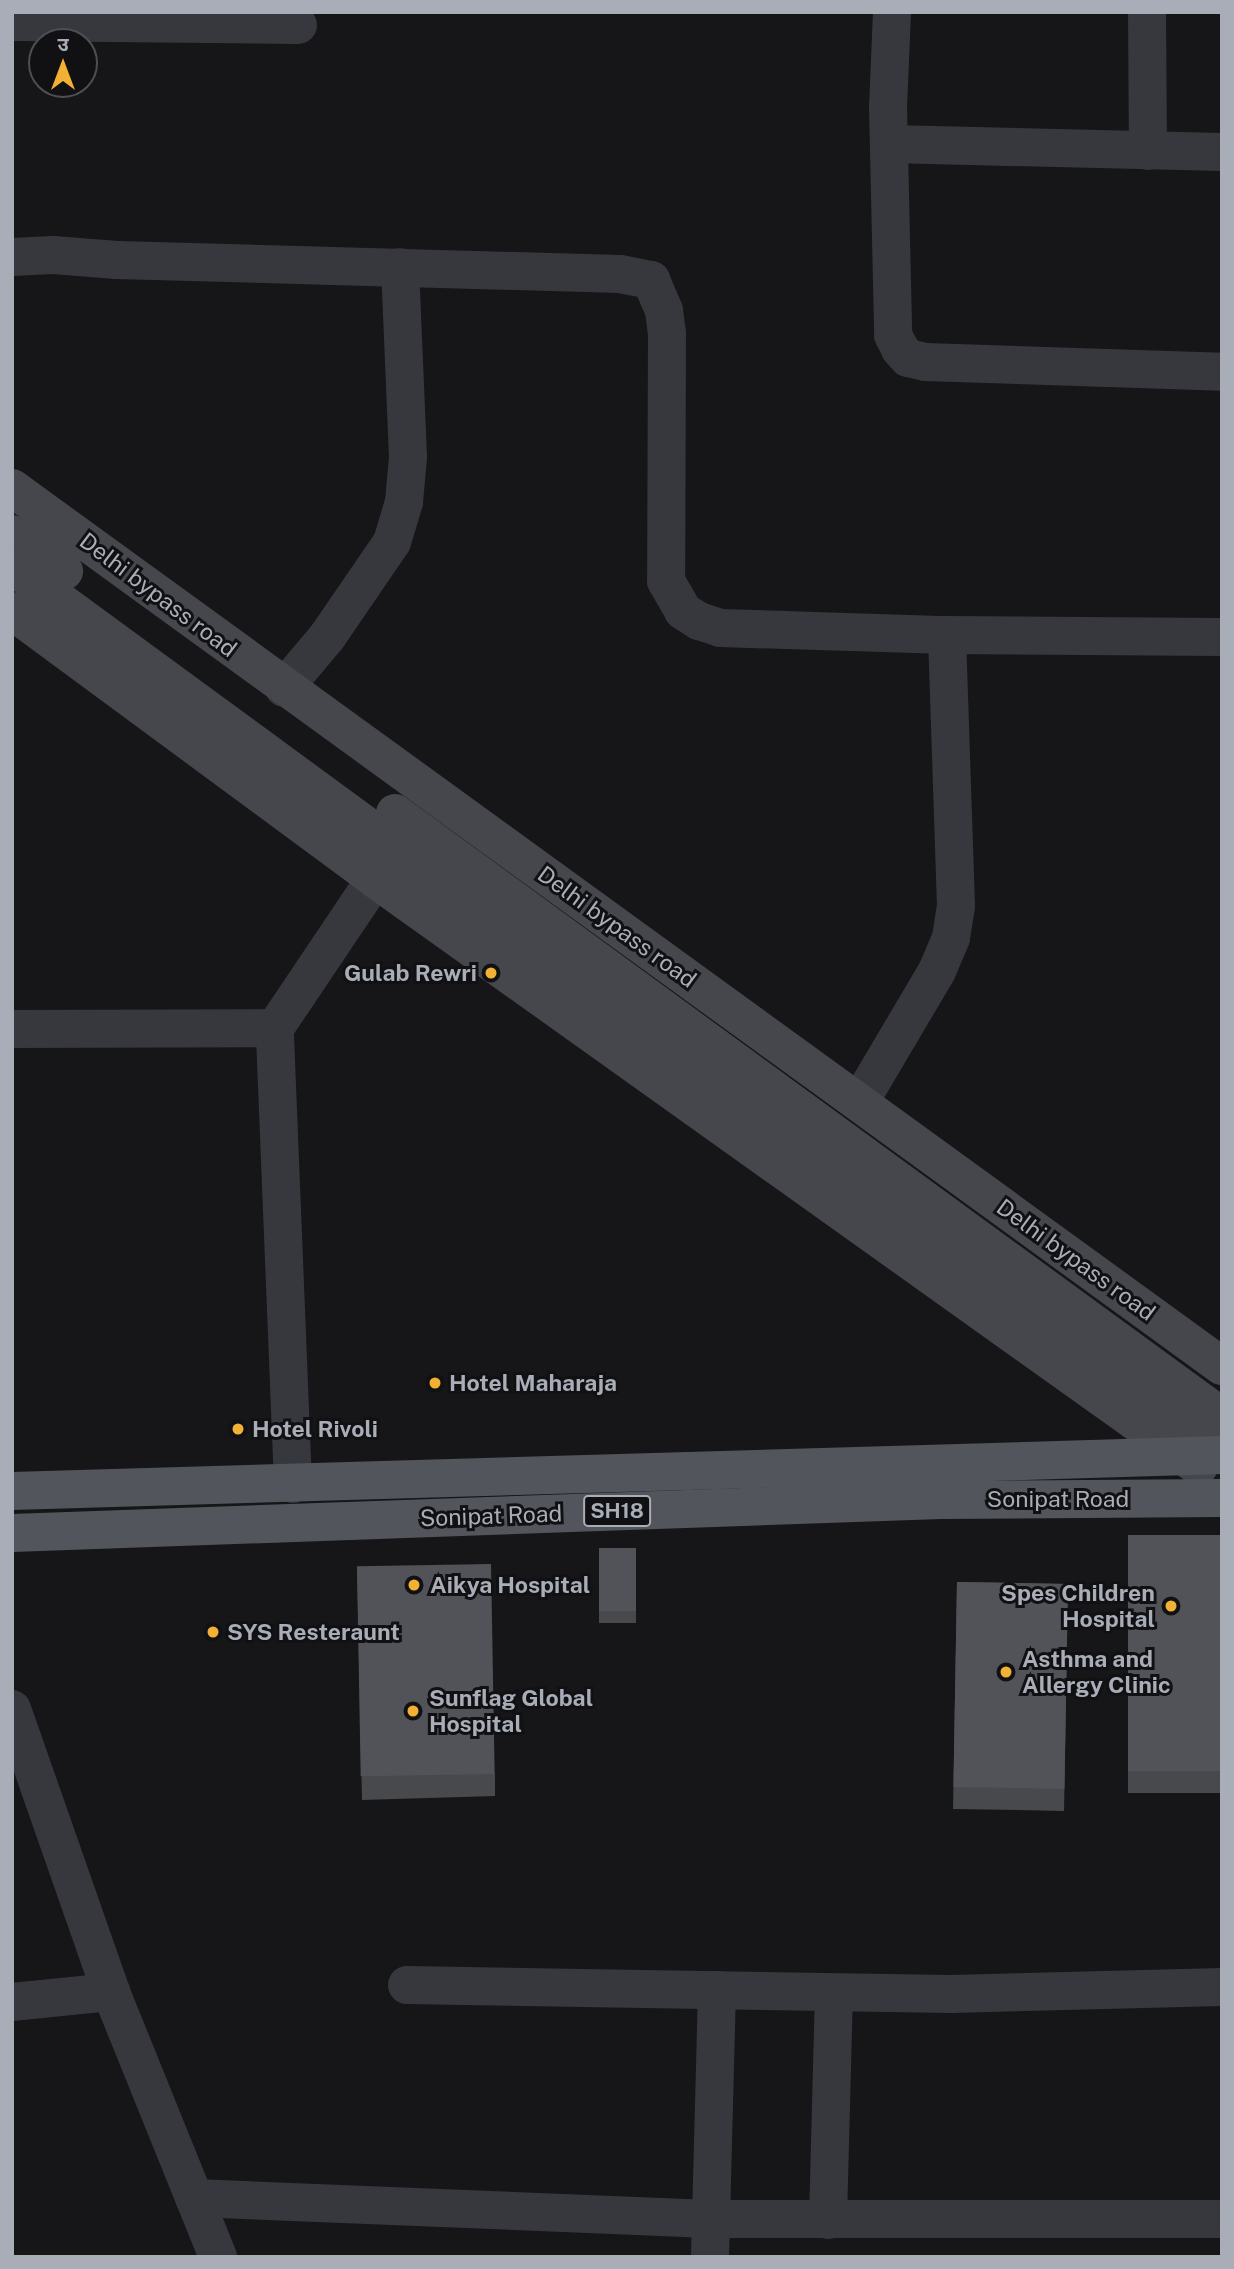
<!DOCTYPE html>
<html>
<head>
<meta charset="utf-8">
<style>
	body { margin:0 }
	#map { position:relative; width:1234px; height:2269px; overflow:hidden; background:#161618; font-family:"Public Sans","Noto Sans Devanagari",sans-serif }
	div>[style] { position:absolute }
	.street>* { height:38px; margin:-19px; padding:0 19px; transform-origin:19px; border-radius:19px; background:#37383d }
	.secondary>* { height:38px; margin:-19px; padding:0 19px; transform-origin:19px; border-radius:19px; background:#45474d }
	.primary>* { height:38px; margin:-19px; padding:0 19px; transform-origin:19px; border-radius:19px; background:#53555c }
	.wall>* { inset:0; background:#47494d; transform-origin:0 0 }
	.building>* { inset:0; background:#525359; transform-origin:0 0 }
	.dots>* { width:19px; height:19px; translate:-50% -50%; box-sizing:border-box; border:4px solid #111113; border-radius:50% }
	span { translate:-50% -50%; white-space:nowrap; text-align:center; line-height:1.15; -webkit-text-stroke:6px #111113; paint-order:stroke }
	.shield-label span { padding:2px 5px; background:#111113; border:2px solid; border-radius:5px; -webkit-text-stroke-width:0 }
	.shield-label { font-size:21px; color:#a8adb8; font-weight:700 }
	.street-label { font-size:23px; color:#a8adb8 }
	.poi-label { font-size:23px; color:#a8adb8; font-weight:700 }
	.right { translate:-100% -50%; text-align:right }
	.left { translate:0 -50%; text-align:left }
	.frame { position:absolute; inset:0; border:14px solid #a8adb8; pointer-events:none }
	.north { position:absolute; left:28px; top:28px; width:70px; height:70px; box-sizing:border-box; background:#111113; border:2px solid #4d4f55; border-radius:50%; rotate:0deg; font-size:19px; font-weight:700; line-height:28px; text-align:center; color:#a8adb8 }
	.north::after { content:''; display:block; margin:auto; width:24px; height:32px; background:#f2b134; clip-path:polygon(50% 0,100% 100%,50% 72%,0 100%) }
</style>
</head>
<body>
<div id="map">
	<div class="street">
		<i style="left:892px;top:12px;width:94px;rotate:92.4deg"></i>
		<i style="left:888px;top:106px;width:229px;rotate:88.7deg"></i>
		<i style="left:893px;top:335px;width:16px;rotate:63deg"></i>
		<i style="left:900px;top:349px;width:12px;rotate:48deg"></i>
		<i style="left:908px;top:358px;width:17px;rotate:13deg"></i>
		<i style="left:925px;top:362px;width:297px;rotate:1.9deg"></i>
		<i style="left:1147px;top:12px;width:139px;rotate:89.6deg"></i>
		<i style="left:12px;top:22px;width:286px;rotate:0.6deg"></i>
		<i style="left:890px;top:144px;width:332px;rotate:1.4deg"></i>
		<i style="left:12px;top:257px;width:41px;rotate:-2.8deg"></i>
		<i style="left:53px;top:255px;width:64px;rotate:4.5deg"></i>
		<i style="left:117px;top:260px;width:503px;rotate:1.59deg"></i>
		<i style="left:620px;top:274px;width:32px;rotate:11deg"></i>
		<i style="left:651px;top:280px;width:33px;rotate:67deg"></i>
		<i style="left:664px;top:310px;width:23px;rotate:83deg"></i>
		<i style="left:667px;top:333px;width:248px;rotate:90.2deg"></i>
		<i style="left:666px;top:581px;width:34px;rotate:60deg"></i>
		<i style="left:683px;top:611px;width:19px;rotate:32deg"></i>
		<i style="left:699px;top:621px;width:22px;rotate:18deg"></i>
		<i style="left:720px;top:628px;width:227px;rotate:1.8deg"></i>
		<i style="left:947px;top:635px;width:271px;rotate:88.1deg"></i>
		<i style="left:956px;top:906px;width:32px;rotate:99deg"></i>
		<i style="left:951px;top:938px;width:36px;rotate:113deg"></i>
		<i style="left:937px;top:971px;width:151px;rotate:120.6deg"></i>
		<i style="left:947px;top:635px;width:275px;rotate:0.4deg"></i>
		<i style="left:284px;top:688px;width:67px;rotate:-49.9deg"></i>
		<i style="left:327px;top:637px;width:115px;rotate:-55.6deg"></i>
		<i style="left:392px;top:542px;width:42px;rotate:-73.3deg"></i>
		<i style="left:404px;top:502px;width:45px;rotate:-84.9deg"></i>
		<i style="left:408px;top:457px;width:190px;rotate:-92.4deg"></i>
		<i style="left:12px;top:1029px;width:263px;rotate:-0.2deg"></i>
		<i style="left:293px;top:1484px;width:456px;rotate:-92.3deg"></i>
		<i style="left:275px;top:1028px;width:179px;rotate:-56.1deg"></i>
		<i style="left:12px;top:1709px;width:300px;rotate:70.7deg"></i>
		<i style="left:111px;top:1992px;width:286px;rotate:68deg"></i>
		<i style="left:407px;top:1985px;width:544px;rotate:0.95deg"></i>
		<i style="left:951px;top:1994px;width:271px;rotate:-1.5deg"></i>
		<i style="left:12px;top:2002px;width:100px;rotate:-5.8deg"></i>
		<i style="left:194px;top:2198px;width:516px;rotate:2.33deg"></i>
		<i style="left:710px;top:2219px;width:512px"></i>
		<i style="left:828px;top:2220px;width:227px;rotate:-88.5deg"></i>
		<i style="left:710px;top:2257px;width:267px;rotate:-88.5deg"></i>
	</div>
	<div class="secondary">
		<i style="left:12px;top:488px;width:1495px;rotate:35.97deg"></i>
		<i style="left:12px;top:534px;width:64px;rotate:35.4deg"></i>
		<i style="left:12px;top:566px;width:1500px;rotate:36.24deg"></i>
		<i style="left:12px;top:611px;width:451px;rotate:36.4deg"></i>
		<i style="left:375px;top:879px;width:1012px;rotate:35.51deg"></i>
		<i style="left:395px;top:813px;width:1024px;rotate:36.14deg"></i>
	</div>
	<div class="primary">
		<i style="left:12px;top:1491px;width:1211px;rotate:-1.7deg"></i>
		<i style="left:12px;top:1533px;width:929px;rotate:-2.04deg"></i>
		<i style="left:940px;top:1500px;width:282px;rotate:-0.4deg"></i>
	</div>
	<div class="wall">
		<i style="left:1128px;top:1535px;width:94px;height:258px"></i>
		<i style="left:636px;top:1548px;width:75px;height:37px;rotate:90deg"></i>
		<i style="clip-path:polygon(357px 1567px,495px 1774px,495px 1796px,362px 1800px)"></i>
		<i style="left:957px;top:1582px;width:111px;height:227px;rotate:1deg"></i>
	</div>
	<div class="building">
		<i style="left:1128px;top:1535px;width:94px;height:236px"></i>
		<i style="left:636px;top:1548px;width:63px;height:37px;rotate:90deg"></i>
		<i style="left:491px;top:1564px;width:210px;height:134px;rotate:89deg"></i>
		<i style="left:957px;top:1582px;width:111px;height:205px;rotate:1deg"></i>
	</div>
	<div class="dots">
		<i style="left:491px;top:973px;background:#f2b134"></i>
		<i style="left:435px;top:1383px;background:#f2b134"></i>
		<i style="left:238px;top:1429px;background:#f2b134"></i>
		<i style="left:414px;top:1585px;background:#f2b134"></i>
		<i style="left:1171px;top:1606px;background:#f2b134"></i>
		<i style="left:213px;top:1632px;background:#f2b134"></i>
		<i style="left:1006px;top:1672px;background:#f2b134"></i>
		<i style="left:413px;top:1711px;background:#f2b134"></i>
	</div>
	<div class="shield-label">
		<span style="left:617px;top:1511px">SH18</span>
	</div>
	<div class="street-label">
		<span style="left:158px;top:595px;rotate:37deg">Delhi bypass road</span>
		<span style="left:617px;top:927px;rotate:36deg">Delhi bypass road</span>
		<span style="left:1076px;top:1260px;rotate:36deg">Delhi bypass road</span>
		<span style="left:1058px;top:1499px">Sonipat Road</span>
		<span style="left:491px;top:1516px;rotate:-2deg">Sonipat Road</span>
	</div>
	<div class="poi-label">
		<span class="right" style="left:477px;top:973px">Gulab Rewri</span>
		<span class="left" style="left:449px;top:1383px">Hotel Maharaja</span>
		<span class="left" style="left:252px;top:1429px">Hotel Rivoli</span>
		<span class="left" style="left:430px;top:1585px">Aikya Hospital</span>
		<span class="right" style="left:1155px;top:1606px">Spes Children<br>Hospital</span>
		<span class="left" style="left:227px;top:1632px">SYS Resteraunt</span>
		<span class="left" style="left:1022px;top:1672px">Asthma and<br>Allergy Clinic</span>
		<span class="left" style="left:429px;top:1711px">Sunflag Global<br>Hospital</span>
	</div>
	<div class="frame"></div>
	<div class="north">उ</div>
</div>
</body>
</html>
